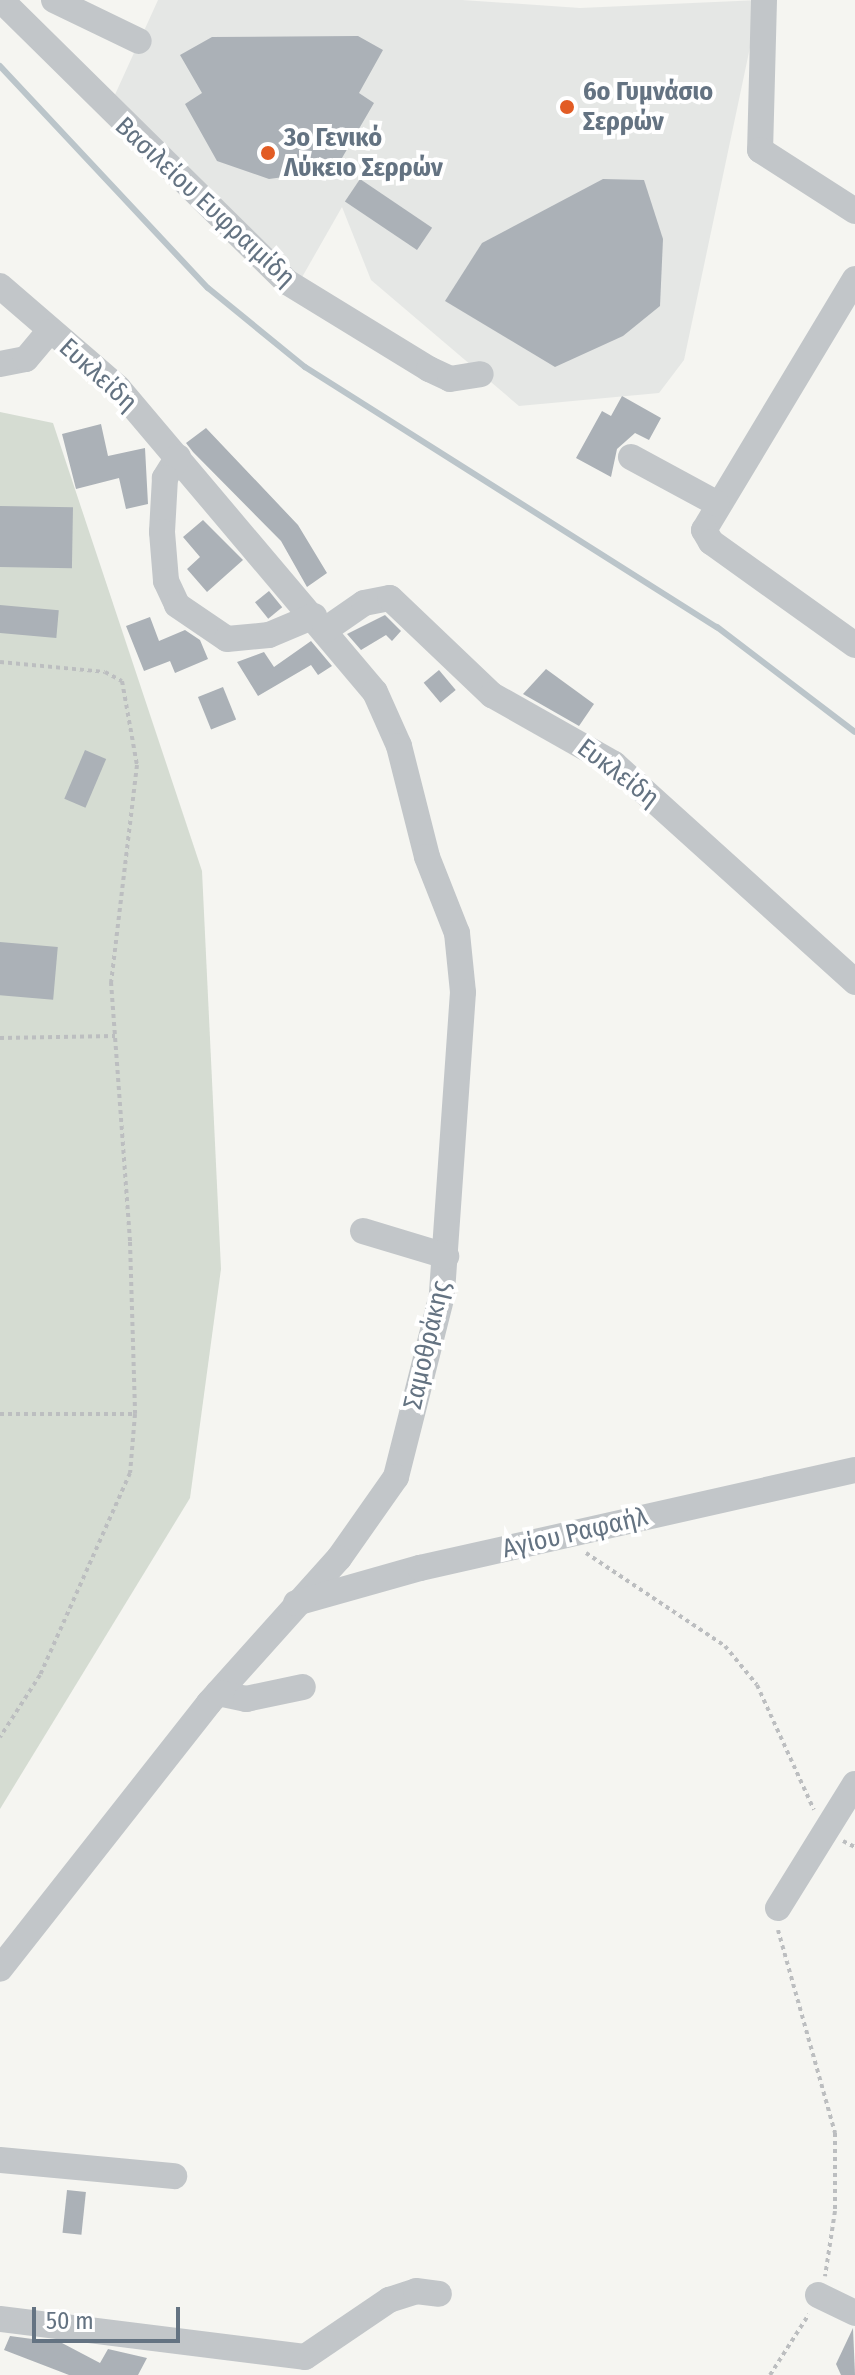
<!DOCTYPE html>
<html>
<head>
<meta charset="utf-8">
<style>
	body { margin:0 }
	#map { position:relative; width:855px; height:2375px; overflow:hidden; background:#f5f5f1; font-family:"Fira Sans Condensed",sans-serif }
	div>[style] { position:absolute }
	.built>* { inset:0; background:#e5e7e5 }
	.green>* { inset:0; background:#d5dcd2 }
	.stream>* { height:6px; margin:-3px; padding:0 3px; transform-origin:3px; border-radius:3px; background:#bbc5ca }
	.building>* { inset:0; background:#abb1b7; transform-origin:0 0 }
	.path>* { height:4px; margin-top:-2px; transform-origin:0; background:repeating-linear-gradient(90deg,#bcbec0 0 4px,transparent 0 8px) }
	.minor>* { height:26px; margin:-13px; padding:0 13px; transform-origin:13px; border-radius:13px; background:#c2c6c9 }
	.dots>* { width:22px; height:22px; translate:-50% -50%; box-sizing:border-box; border:4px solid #fff; border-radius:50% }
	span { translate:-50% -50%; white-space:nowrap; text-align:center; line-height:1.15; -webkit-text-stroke:8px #fff; paint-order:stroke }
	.poi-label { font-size:26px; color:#647382; font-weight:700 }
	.left { translate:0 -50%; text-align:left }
	.street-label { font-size:26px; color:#647382 }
	.scale { position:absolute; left:32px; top:2307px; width:148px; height:36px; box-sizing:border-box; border:4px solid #647382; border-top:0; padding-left:10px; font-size:24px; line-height:28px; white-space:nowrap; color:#647382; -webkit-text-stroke:6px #fff; paint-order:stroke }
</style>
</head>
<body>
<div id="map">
	<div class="built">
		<i style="clip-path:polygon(158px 0,462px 0,580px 8px,760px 0,684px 360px,659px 393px,519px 406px,371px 280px,342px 207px,301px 279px,113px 99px)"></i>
	</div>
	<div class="green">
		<i style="clip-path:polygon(0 412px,53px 423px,202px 871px,221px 1269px,190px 1498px,0 1809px)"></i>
	</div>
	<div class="stream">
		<i style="left:0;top:66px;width:304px;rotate:46.9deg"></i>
		<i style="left:208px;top:288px;width:125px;rotate:39.2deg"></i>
		<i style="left:305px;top:367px;width:487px;rotate:32.3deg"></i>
		<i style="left:717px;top:627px;width:173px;rotate:37.3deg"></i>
	</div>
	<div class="building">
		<i style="clip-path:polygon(358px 36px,383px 50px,359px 93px,374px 103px,335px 170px,269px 179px,217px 161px,185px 104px,202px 93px,180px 55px,212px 37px)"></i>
		<i style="left:360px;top:179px;width:87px;height:27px;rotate:34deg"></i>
		<i style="clip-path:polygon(603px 179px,644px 180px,663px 239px,660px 306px,623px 336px,555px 367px,445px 301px,482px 243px)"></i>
		<i style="clip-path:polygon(622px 396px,661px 418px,649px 440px,635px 433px,617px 449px,611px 477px,576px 458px,602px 411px,611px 416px)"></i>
		<i style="clip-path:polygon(101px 424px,108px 456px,145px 448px,148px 504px,126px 509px,119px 478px,76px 489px,62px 434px)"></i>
		<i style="clip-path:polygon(206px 428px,298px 525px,327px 573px,307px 587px,281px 541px,193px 452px,186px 443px)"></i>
		<i style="left:0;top:506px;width:73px;height:61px;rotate:1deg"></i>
		<i style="clip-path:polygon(203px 520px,243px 560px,207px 592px,187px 569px,200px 557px,183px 537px)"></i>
		<i style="left:269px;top:591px;width:21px;height:18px;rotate:51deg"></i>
		<i style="left:0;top:605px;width:59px;height:28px;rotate:5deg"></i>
		<i style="clip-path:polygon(385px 615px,401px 631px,392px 641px,386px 635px,361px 650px,347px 634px)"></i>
		<i style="clip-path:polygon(150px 617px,159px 641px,185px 630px,200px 640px,208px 659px,175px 673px,170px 661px,144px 671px,126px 626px)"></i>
		<i style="clip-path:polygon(311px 641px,332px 666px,318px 675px,311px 665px,258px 696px,237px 662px,264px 652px,274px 667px)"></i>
		<i style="clip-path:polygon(546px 669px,594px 704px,579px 726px,523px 694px)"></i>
		<i style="left:439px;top:670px;width:26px;height:20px;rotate:50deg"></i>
		<i style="left:223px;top:687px;width:35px;height:27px;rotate:68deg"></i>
		<i style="left:85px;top:750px;width:23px;height:53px;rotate:23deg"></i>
		<i style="left:0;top:942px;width:58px;height:53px;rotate:5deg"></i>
		<i style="left:67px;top:2190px;width:19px;height:43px;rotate:6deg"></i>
		<i style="clip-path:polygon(853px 2328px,855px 2375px,841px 2375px,836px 2364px)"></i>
		<i style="clip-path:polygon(10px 2336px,62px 2343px,100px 2363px,108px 2349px,147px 2358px,138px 2375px,69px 2375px,4px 2350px)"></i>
	</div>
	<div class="path">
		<i style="left:0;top:662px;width:105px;rotate:5.4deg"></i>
		<i style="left:105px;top:672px;width:19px;rotate:28deg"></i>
		<i style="left:122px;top:681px;width:85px;rotate:79.9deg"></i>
		<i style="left:137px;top:765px;width:219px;rotate:96.8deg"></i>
		<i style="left:111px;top:982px;width:261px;rotate:85.8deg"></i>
		<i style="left:130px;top:1242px;width:172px;rotate:88.3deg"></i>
		<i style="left:135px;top:1414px;width:59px;rotate:94.8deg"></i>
		<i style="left:130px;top:1473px;width:221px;rotate:114deg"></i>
		<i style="left:40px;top:1675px;width:74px;rotate:122.8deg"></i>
		<i style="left:0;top:1038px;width:115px;rotate:-1deg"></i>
		<i style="left:0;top:1414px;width:135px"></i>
		<i style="left:586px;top:1553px;width:167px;rotate:33.8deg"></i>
		<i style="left:725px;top:1646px;width:50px;rotate:50.6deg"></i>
		<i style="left:757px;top:1685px;width:137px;rotate:65.5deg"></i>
		<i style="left:843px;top:1841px;width:13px;rotate:27deg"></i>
		<i style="left:778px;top:1930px;width:211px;rotate:74.3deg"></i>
		<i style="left:835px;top:2133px;width:78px;rotate:90deg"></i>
		<i style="left:835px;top:2211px;width:66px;rotate:98.7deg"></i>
		<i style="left:770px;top:2375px;width:72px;rotate:-57.4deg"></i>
	</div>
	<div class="minor">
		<i style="left:1px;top:0;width:402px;rotate:44.6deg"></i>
		<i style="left:287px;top:282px;width:167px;rotate:31.5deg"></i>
		<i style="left:429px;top:369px;width:23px;rotate:25deg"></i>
		<i style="left:450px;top:379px;width:31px;rotate:-9deg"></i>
		<i style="left:54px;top:0;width:94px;rotate:25.8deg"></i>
		<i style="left:764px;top:0;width:150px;rotate:91.5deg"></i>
		<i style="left:760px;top:150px;width:113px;rotate:32.7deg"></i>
		<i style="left:855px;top:279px;width:293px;rotate:121deg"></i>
		<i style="left:704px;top:530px;width:14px;rotate:60deg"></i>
		<i style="left:711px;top:542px;width:177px;rotate:35.6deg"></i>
		<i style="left:0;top:286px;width:156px;rotate:40.8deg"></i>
		<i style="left:118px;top:388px;width:398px;rotate:49.8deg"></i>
		<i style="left:375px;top:692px;width:59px;rotate:66deg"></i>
		<i style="left:399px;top:746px;width:114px;rotate:75.8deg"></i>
		<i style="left:427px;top:857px;width:82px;rotate:68.5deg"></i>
		<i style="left:457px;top:933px;width:59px;rotate:84.2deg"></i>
		<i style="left:463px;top:992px;width:304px;rotate:94deg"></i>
		<i style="left:442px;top:1295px;width:188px;rotate:104.2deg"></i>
		<i style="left:396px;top:1477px;width:99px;rotate:125.1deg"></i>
		<i style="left:339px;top:1558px;width:195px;rotate:131.9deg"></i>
		<i style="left:209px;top:1703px;width:338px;rotate:128.2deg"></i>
		<i style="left:0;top:364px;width:26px;rotate:-11deg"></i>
		<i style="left:26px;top:359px;width:35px;rotate:-50deg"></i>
		<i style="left:178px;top:457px;width:25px;rotate:122deg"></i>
		<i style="left:165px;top:478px;width:54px;rotate:93.2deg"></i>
		<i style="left:162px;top:532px;width:49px;rotate:85.3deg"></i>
		<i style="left:166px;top:581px;width:26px;rotate:65deg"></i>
		<i style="left:177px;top:605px;width:60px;rotate:34.2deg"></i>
		<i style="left:227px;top:639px;width:42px;rotate:-5.4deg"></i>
		<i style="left:269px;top:635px;width:49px;rotate:-22.9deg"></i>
		<i style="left:631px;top:457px;width:97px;rotate:28.4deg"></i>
		<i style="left:325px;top:630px;width:47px;rotate:-34.7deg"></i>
		<i style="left:364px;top:603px;width:26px;rotate:-11deg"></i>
		<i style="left:390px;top:598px;width:141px;rotate:43.6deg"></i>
		<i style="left:492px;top:695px;width:140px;rotate:29.5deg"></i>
		<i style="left:614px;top:764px;width:325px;rotate:42.1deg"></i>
		<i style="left:363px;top:1231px;width:87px;rotate:16.8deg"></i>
		<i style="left:296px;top:1603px;width:129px;rotate:-15.8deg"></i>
		<i style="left:420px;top:1568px;width:446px;rotate:-12.7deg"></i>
		<i style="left:218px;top:1693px;width:29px;rotate:12deg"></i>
		<i style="left:246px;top:1699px;width:58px;rotate:-11.9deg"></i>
		<i style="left:778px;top:1908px;width:146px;rotate:-58.2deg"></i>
		<i style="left:0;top:2160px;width:175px;rotate:5.3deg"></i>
		<i style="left:818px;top:2295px;width:41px;rotate:25.9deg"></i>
		<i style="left:0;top:2319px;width:307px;rotate:7.1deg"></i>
		<i style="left:305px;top:2357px;width:102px;rotate:-34.2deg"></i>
		<i style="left:389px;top:2300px;width:28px;rotate:-18deg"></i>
		<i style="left:416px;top:2291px;width:23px;rotate:7deg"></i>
	</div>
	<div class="dots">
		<i style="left:567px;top:107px;background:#e25c24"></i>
		<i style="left:268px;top:153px;background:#e25c24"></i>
	</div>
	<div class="poi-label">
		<span class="left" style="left:583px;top:107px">6ο Γυμνάσιο<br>Σερρών</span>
		<span class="left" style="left:284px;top:153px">3ο Γενικό<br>Λύκειο Σερρών</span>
	</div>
	<div class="street-label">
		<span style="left:205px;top:202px;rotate:43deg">Βασιλείου Ευφραιμίδη</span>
		<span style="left:98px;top:375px;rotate:42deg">Ευκλείδη</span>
		<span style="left:618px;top:773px;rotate:37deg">Ευκλείδη</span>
		<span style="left:427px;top:1345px;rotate:-77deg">Σαμοθράκης</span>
		<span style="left:575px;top:1533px;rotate:-13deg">Αγίου Ραφαήλ</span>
	</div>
	<div class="scale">50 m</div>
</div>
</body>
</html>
